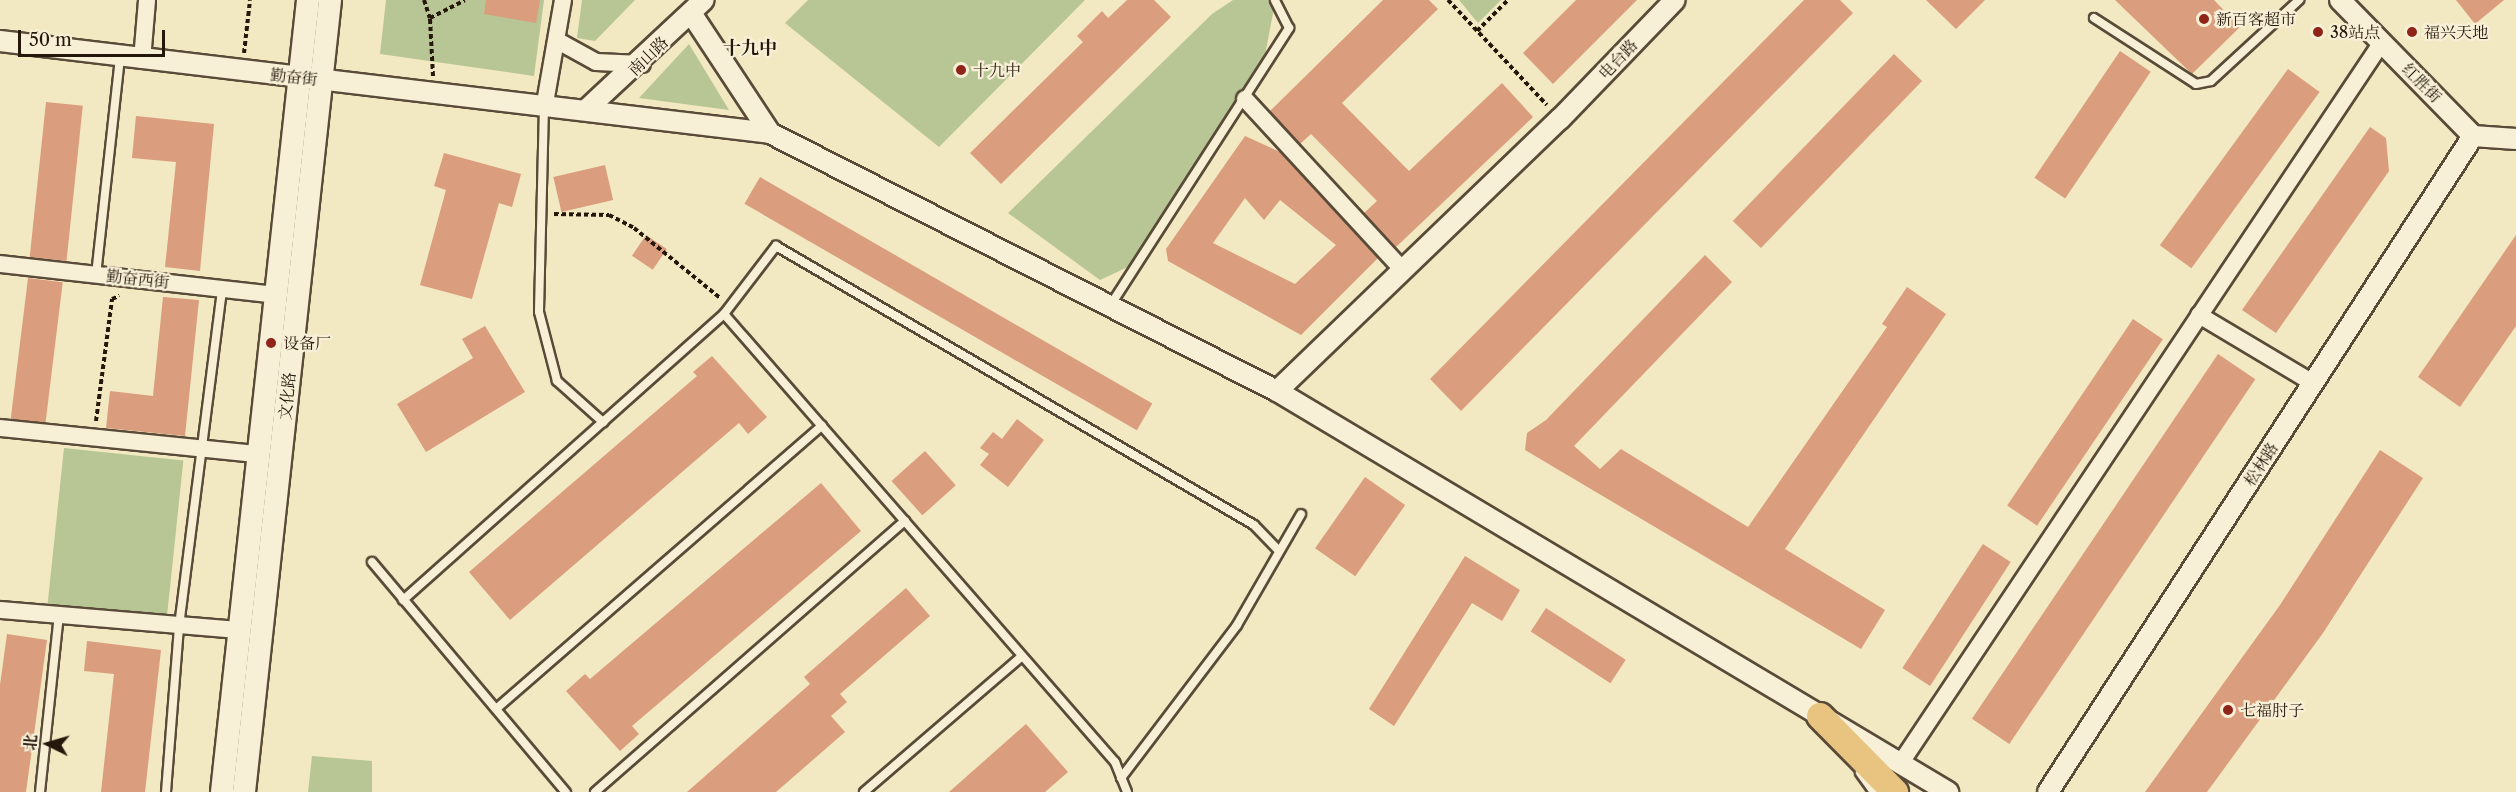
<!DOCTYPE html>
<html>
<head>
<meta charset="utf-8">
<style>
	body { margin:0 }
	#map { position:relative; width:2516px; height:792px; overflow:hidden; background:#f2e8c1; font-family:"Libre Caslon Text","Noto Serif SC",serif }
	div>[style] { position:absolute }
	.green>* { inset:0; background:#b8c695; transform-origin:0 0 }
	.building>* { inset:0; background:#da9d7d; transform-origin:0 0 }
	.path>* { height:4px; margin-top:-2px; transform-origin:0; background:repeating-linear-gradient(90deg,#26170b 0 4.5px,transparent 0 7.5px) }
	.roads { filter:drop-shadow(2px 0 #594b38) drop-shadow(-2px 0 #594b38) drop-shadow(0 2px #594b38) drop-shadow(0 -2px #594b38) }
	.service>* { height:8px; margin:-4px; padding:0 4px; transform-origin:4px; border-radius:4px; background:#f7f0d7 }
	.minor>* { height:16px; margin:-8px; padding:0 8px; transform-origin:8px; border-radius:8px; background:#f7f0d7 }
	.tertiary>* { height:20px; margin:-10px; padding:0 10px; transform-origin:10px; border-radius:10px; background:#f7f0d7 }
	.secondary>* { height:22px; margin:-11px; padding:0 11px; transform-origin:11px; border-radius:11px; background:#f7f0d7 }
	.primary>* { height:26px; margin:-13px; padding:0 13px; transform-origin:13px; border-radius:13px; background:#e9c480 }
	.dots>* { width:16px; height:16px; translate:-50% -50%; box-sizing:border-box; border:3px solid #f7f0d7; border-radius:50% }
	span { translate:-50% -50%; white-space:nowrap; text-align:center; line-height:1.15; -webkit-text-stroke:4.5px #f7f0d7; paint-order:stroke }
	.poi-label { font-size:16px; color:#26170b }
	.left { translate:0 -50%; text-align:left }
	.street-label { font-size:16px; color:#26170b }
	.neighbourhood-label { font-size:18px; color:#26170b; font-weight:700 }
	.north { position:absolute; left:18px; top:714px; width:60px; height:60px; -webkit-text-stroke:4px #f7f0d7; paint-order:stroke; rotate:275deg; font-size:16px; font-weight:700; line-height:24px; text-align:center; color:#26170b }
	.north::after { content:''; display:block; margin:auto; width:21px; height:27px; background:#26170b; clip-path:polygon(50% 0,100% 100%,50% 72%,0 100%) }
	.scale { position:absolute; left:18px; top:30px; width:147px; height:27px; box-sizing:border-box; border:3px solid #26170b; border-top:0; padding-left:8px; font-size:18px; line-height:21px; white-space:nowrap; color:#26170b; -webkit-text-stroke:4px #f7f0d7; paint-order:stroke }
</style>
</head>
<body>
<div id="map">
	<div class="green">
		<i style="clip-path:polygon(386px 0,544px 0,534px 76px,380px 54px)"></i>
		<i style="clip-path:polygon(582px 0,635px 0,595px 41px,577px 38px)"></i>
		<i style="clip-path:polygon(808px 0,1085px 0,939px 147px,785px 23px)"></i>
		<i style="clip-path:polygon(1233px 0,1269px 0,1274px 8px,1265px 55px,1132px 265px,1100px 280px,1008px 213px,1212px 14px)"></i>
		<i style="clip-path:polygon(1459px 0,1501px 0,1478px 23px)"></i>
		<i style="clip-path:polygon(689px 44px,729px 110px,639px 98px)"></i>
		<i style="left:64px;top:448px;width:120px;height:158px;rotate:6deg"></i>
		<i style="clip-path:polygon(312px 756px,372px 761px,372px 792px,308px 792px)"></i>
	</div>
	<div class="building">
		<i style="clip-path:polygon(486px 0,540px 0,536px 23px,484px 14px)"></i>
		<i style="clip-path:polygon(1127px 0,1154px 0,1171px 17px,1001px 184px,970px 153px,1083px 42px,1077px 36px,1102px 11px,1108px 18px)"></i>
		<i style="clip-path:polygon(1383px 0,1429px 0,1438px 9px,1342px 103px,1409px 171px,1502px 83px,1533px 117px,1396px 247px,1364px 213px,1377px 201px,1311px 134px,1300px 144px,1270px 111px)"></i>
		<i style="clip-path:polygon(1576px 0,1637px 0,1553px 84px,1523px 53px)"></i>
		<i style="clip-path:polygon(1804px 0,1840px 0,1853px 13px,1461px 411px,1430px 379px)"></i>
		<i style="clip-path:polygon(1926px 0,1985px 0,1956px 29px)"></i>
		<i style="clip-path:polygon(2115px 0,2214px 0,2240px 27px,2192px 74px)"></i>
		<i style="clip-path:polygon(2456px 0,2504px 0,2475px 24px)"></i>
		<i style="left:2120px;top:51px;width:37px;height:153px;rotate:34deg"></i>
		<i style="left:1894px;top:54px;width:39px;height:232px;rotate:44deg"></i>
		<i style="left:2288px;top:69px;width:39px;height:218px;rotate:36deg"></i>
		<i style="left:46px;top:102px;width:37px;height:156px;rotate:6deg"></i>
		<i style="clip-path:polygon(136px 116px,214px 124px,200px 271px,165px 267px,176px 162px,132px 158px)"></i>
		<i style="clip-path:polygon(2370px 127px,2386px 138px,2389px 171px,2276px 333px,2242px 310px)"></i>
		<i style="clip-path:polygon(evenodd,1245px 136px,1280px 152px,1378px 258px,1301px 335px,1168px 261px,1166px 249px,1245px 136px,1245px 198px,1264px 220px,1280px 200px,1336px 245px,1295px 284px,1213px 243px,1245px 198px)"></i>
		<i style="clip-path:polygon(444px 153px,521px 174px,512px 207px,499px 203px,472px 299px,420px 285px,446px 190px,434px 186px)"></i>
		<i style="left:605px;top:165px;width:36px;height:53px;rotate:77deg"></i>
		<i style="left:760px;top:177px;width:453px;height:31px;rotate:30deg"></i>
		<i style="left:646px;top:235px;width:25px;height:25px;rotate:34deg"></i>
		<i style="clip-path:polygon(2516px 235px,2516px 326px,2460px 407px,2418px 377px)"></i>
		<i style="clip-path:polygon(1705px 255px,1732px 282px,1574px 446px,1600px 469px,1621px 449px,1748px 527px,1887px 327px,1882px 324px,1907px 287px,1946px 314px,1785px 549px,1885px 610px,1861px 649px,1525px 450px,1527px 433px,1546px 420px)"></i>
		<i style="left:28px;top:278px;width:35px;height:142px;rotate:7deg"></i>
		<i style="clip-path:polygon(163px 297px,199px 300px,185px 436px,106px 428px,110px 391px,153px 396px)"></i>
		<i style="left:2133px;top:319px;width:36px;height:225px;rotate:34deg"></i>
		<i style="clip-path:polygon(485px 326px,525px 392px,426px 452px,397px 404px,473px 358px,462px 339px)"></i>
		<i style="left:2218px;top:354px;width:45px;height:440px;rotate:34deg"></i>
		<i style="clip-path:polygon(712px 356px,767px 417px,748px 434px,739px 423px,510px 620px,469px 572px,697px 376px,693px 372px)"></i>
		<i style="clip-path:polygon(1017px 419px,1044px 440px,1008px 487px,980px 465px,989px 454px,980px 448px,993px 432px,1002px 439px)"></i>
		<i style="clip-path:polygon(2380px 450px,2423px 478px,2323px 633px,2207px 792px,2145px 792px,2280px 605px)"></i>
		<i style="left:925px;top:451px;width:46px;height:45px;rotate:48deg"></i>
		<i style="left:1365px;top:477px;width:49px;height:87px;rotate:35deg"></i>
		<i style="clip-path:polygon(821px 483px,861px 531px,632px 726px,639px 734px,620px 751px,566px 691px,585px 674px,590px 679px)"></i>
		<i style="left:1983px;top:544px;width:33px;height:148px;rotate:33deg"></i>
		<i style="clip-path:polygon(1465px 556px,1520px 590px,1502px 621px,1472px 603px,1394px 726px,1369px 709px)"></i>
		<i style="clip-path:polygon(906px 588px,930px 616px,840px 694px,847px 702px,831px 716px,845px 732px,776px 792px,687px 792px,810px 684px,804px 677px)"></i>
		<i style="left:1546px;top:608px;width:95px;height:28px;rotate:33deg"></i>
		<i style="clip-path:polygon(7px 634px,47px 640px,26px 792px,0 792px,0 685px)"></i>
		<i style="clip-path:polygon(87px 641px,161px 650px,145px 792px,101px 792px,114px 674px,84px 671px)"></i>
		<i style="clip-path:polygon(1026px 724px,1068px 772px,1045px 792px,949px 792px)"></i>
	</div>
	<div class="path">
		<i style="left:424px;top:0;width:19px;rotate:72deg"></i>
		<i style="left:1448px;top:0;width:144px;rotate:46.7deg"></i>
		<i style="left:1477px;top:31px;width:44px;rotate:-45deg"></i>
		<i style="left:244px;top:53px;width:53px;rotate:-83.5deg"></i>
		<i style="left:433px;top:76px;width:58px;rotate:-93deg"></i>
		<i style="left:430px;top:18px;width:39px;rotate:-27deg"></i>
		<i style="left:554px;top:214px;width:55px;rotate:1deg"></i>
		<i style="left:609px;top:215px;width:28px;rotate:27deg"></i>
		<i style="left:634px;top:228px;width:111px;rotate:39.1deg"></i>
		<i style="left:96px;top:421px;width:123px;rotate:-82.5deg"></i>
		<i style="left:112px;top:299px;width:8px;rotate:-23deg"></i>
	</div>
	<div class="roads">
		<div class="service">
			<i style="left:2094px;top:18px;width:121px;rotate:32.9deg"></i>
			<i style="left:2196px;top:84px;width:15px;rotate:-11deg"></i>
			<i style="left:2211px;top:81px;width:120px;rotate:-42.6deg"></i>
			<i style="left:544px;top:106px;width:206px;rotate:91.4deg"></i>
			<i style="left:539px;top:312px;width:71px;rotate:75.4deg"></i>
			<i style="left:557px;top:381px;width:62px;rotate:41.7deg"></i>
			<i style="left:96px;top:275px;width:219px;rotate:-83.7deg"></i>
			<i style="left:1110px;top:306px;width:331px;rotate:-57.2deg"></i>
			<i style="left:1289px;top:28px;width:31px;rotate:-117deg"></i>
			<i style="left:724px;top:314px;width:86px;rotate:-52.6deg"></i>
			<i style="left:776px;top:246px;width:553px;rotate:30.27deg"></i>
			<i style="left:1254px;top:525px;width:33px;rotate:46deg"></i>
			<i style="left:372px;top:562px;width:301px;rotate:49.9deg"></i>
			<i style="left:403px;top:600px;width:430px;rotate:-41.7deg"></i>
			<i style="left:724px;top:314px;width:595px;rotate:48.89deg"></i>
			<i style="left:1115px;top:762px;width:32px;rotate:68deg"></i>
			<i style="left:496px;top:709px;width:432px;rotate:-41deg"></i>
			<i style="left:1860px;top:773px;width:24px;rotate:54deg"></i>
			<i style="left:1121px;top:778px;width:192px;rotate:-52.8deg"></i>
			<i style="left:1237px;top:625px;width:128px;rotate:-60deg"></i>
			<i style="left:40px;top:792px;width:178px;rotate:-83.9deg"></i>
			<i style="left:166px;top:792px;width:167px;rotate:-85.5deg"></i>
			<i style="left:179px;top:626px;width:340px;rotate:-82.7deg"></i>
			<i style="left:595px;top:792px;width:412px;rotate:-41.2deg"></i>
			<i style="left:864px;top:792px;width:208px;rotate:-40.7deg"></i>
		</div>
		<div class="minor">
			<i style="left:558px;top:41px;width:43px;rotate:28.9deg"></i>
			<i style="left:596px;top:62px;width:46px;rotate:2.5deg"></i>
			<i style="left:142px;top:60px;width:60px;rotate:-85.2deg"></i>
			<i style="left:1245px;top:99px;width:233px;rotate:47.3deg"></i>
			<i style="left:545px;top:103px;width:105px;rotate:-80.1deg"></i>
			<i style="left:0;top:264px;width:278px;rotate:6.4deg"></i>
			<i style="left:2199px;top:315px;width:133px;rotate:30.8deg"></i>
			<i style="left:0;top:428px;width:259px;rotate:5.8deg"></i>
			<i style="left:0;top:610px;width:240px;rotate:4.8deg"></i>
			<i style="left:1900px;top:764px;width:868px;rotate:-56.27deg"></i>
		</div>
		<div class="tertiary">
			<i style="left:2340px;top:0;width:190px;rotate:45.6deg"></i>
			<i style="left:2473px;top:136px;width:43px;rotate:4deg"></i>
			<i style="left:691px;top:13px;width:144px;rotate:56.6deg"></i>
			<i style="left:0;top:41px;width:775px;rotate:6.81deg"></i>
			<i style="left:770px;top:133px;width:569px;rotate:26.97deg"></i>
			<i style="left:1277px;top:391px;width:782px;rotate:30.86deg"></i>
			<i style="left:588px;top:108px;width:158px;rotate:-43deg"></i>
			<i style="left:1277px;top:391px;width:393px;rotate:-43.9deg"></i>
			<i style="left:1560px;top:119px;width:165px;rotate:-46deg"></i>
			<i style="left:2048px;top:792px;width:782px;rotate:-57.06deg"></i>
		</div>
		<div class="secondary">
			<i style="left:222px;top:792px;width:797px;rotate:-83.8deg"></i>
			<i style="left:244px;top:792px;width:797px;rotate:-83.8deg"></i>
		</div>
		<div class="primary">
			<i style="left:1820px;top:716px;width:107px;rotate:45.4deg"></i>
		</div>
	</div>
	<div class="dots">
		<i style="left:2204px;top:19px;background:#8f2418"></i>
		<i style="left:2318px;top:32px;background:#8f2418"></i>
		<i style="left:2412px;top:32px;background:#8f2418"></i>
		<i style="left:961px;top:70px;background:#8f2418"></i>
		<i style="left:271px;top:343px;background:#8f2418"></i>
		<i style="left:2228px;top:710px;background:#8f2418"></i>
	</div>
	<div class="poi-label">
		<span class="left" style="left:2216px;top:19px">新百客超市</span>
		<span class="left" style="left:2330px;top:32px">38站点</span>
		<span class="left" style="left:2424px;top:32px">福兴天地</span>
		<span class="left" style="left:973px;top:70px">十九中</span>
		<span class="left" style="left:283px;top:343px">设备厂</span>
		<span class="left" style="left:2240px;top:710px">七福肘子</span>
	</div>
	<div class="street-label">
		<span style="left:648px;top:56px;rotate:-44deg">南山路</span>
		<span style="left:1618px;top:59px;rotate:-46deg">电台路</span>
		<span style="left:294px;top:77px;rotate:6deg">勤奋街</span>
		<span style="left:2422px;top:83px;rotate:45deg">红胜街</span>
		<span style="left:138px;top:279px;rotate:6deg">勤奋西街</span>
		<span style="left:287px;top:396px;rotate:-84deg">文化路</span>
		<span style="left:2261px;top:464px;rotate:-57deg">松林路</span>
	</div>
	<div class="neighbourhood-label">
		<span style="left:750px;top:48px">十九中</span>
	</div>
	<div class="north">北</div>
	<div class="scale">50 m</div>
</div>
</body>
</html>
